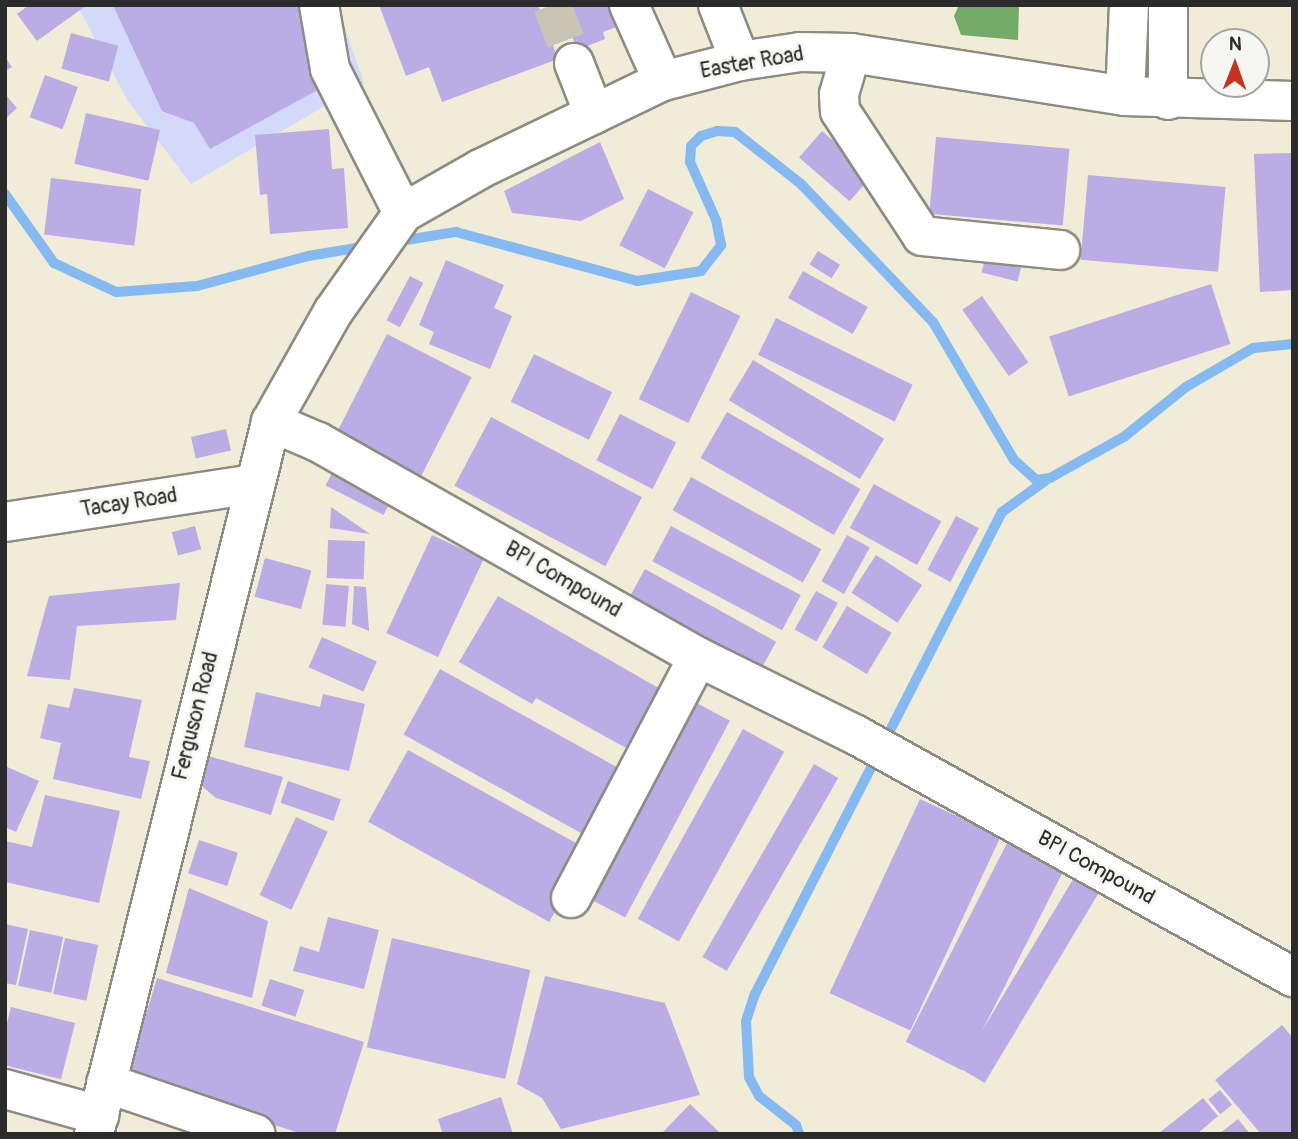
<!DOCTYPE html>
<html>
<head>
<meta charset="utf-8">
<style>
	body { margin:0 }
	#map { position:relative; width:1298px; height:1139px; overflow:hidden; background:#f0ecd8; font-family:Pangolin,sans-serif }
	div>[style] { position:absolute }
	.built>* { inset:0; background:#d2d9f9 }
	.forest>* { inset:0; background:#74aa67 }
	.stream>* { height:10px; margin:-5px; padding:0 5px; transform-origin:5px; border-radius:5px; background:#84b9f2 }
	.building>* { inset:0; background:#baace4; transform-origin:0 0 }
	.minor-tunnel>* { height:38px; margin-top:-19px; transform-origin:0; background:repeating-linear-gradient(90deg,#c9c5b5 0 38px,transparent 0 57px) }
	.roads { filter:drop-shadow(2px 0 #8e8c82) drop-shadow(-2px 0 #8e8c82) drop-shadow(0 2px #8e8c82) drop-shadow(0 -2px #8e8c82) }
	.minor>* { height:38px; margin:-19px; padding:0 19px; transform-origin:19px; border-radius:19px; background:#fff }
	.major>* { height:38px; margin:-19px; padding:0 19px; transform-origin:19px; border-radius:19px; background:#fff }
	span { translate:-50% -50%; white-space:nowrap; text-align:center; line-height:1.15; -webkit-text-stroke:6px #f6f6f2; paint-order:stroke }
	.street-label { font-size:21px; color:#2b2b2b }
	.frame { position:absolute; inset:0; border:7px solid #2b2b2b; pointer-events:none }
	.north { position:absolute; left:1200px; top:28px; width:70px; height:70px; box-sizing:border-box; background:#f6f6f2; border:2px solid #a5a5a2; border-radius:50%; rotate:1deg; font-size:19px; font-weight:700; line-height:28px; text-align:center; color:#2b2b2b }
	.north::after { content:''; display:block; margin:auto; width:24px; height:32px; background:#c8321e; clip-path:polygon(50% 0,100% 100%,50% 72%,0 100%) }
</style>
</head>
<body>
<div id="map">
	<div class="built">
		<i style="clip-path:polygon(77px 5px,337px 5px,364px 83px,191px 184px,128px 101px)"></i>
	</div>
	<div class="forest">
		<i style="clip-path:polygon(959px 5px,1019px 5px,1018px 40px,961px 35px,954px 16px)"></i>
	</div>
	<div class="stream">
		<i style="left:5px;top:194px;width:85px;rotate:54.6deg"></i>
		<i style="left:54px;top:263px;width:68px;rotate:25.1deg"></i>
		<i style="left:116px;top:292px;width:81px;rotate:-4.2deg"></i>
		<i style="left:197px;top:286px;width:115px;rotate:-15.1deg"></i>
		<i style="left:308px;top:256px;width:61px;rotate:-9.5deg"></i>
		<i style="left:394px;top:242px;width:63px;rotate:-9.2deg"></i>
		<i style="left:456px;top:232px;width:188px;rotate:15.1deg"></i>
		<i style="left:637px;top:281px;width:65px;rotate:-8.9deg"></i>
		<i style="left:701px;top:271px;width:33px;rotate:-52deg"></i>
		<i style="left:721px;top:245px;width:25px;rotate:-101deg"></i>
		<i style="left:716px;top:220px;width:64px;rotate:-114.1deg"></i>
		<i style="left:690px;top:162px;width:16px;rotate:-86deg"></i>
		<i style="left:691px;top:146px;width:14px;rotate:-45deg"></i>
		<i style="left:701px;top:136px;width:17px;rotate:-17deg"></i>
		<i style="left:717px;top:131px;width:18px;rotate:3deg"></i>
		<i style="left:735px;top:132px;width:84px;rotate:38.2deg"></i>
		<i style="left:801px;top:184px;width:191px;rotate:46.3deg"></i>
		<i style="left:933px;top:322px;width:160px;rotate:59.6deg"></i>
		<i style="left:1014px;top:460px;width:30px;rotate:42deg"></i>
		<i style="left:1036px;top:480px;width:14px;rotate:-8deg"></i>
		<i style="left:1050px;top:478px;width:86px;rotate:-29.2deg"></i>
		<i style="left:1125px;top:436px;width:78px;rotate:-38.8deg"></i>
		<i style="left:1186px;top:387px;width:78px;rotate:-30.2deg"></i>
		<i style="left:1253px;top:348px;width:40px;rotate:-5.7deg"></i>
		<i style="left:799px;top:1134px;width:9px;rotate:-108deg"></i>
		<i style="left:796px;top:1125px;width:47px;rotate:-141.9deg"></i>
		<i style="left:759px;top:1096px;width:21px;rotate:-118deg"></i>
		<i style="left:749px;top:1077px;width:56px;rotate:-93.1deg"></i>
		<i style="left:746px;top:1021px;width:28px;rotate:-72deg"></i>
		<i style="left:755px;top:994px;width:542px;rotate:-62.87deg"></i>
		<i style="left:1002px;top:512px;width:53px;rotate:-35.8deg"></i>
	</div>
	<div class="building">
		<i style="clip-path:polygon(29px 5px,87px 5px,37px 41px,17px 14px)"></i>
		<i style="clip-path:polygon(113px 5px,302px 5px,323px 87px,210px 149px,194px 123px,162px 111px)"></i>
		<i style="clip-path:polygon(379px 5px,538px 5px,558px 59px,442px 102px,429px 67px,406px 76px)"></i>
		<i style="clip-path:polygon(560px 5px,612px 5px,619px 26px,603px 32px,605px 39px,577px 50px)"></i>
		<i style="left:71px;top:33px;width:49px;height:37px;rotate:15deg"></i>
		<i style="clip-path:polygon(5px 57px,12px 67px,5px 71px)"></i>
		<i style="left:45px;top:75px;width:35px;height:45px;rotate:20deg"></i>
		<i style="clip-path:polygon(5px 94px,17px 108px,5px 119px)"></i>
		<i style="left:86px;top:113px;width:76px;height:52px;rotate:13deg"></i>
		<i style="clip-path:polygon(329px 129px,332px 169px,344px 168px,348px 228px,270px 234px,267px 194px,260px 195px,255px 135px)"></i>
		<i style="left:822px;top:131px;width:67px;height:35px;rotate:41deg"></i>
		<i style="left:936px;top:137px;width:134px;height:77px;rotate:5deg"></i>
		<i style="clip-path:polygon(600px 142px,624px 199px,581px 221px,512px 213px,504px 191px)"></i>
		<i style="clip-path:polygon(1293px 153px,1293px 290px,1260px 292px,1254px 154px)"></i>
		<i style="left:1088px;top:175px;width:138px;height:85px;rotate:5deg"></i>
		<i style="left:51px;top:178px;width:91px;height:57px;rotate:7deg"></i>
		<i style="left:648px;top:189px;width:51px;height:63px;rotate:27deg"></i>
		<i style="left:818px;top:251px;width:26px;height:16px;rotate:32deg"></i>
		<i style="left:986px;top:255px;width:37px;height:18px;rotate:14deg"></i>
		<i style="clip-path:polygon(446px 260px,504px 285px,494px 308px,512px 316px,490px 369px,429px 344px,434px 332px,419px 325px)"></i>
		<i style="left:803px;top:271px;width:74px;height:31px;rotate:29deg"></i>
		<i style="left:410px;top:276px;width:15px;height:50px;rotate:28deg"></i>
		<i style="left:1211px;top:284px;width:63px;height:170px;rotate:72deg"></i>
		<i style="left:691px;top:292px;width:55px;height:119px;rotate:26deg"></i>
		<i style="left:982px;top:296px;width:81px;height:24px;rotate:55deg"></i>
		<i style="left:776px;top:318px;width:152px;height:41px;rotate:26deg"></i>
		<i style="left:387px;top:334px;width:95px;height:115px;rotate:27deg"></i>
		<i style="left:534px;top:354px;width:87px;height:53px;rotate:26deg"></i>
		<i style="left:753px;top:360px;width:153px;height:47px;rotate:31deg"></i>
		<i style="left:727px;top:412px;width:154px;height:53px;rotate:30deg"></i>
		<i style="left:620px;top:414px;width:63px;height:52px;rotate:27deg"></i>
		<i style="left:491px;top:417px;width:171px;height:78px;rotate:28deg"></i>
		<i style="left:226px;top:429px;width:22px;height:36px;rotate:77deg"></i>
		<i style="left:332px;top:473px;width:65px;height:14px;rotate:27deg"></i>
		<i style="left:691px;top:477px;width:149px;height:38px;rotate:29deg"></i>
		<i style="left:874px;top:484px;width:77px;height:50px;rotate:29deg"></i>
		<i style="clip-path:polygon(331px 507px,370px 534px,330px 528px)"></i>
		<i style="left:956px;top:516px;width:26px;height:61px;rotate:28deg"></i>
		<i style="left:195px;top:526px;width:24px;height:24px;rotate:75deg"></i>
		<i style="left:671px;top:526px;width:147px;height:40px;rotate:28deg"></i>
		<i style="left:432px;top:535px;width:57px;height:108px;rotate:25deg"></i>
		<i style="left:847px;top:535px;width:26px;height:53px;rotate:29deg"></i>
		<i style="left:328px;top:540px;width:37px;height:38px;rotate:2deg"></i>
		<i style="left:876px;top:555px;width:55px;height:45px;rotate:33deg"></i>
		<i style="left:265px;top:558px;width:48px;height:40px;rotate:15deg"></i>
		<i style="left:645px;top:569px;width:150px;height:40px;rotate:29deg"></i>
		<i style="clip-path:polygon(180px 583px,176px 620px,77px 626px,70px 680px,27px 676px,49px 596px)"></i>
		<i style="left:326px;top:584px;width:23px;height:41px;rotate:5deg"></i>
		<i style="clip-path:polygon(354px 586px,366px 587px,369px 631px,352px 624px)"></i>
		<i style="left:816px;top:591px;width:25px;height:44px;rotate:29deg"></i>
		<i style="clip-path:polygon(498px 596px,669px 694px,635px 753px,536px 698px,532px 704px,459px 662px)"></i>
		<i style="left:847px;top:606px;width:52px;height:48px;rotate:31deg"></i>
		<i style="left:322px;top:637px;width:60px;height:33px;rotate:24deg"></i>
		<i style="left:440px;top:669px;width:212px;height:75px;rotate:29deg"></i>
		<i style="clip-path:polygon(74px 688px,142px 700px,129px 757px,150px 761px,141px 799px,53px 779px,61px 743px,40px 738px,48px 704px,69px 708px)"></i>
		<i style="clip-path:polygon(256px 692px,320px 707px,323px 694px,365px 704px,349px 771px,244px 747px)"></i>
		<i style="left:691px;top:700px;width:44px;height:223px;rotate:28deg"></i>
		<i style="left:743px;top:729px;width:47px;height:217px;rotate:29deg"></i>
		<i style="left:408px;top:750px;width:207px;height:82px;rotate:29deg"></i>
		<i style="clip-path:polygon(201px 754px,283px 777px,271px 815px,216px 798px,203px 787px,197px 767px)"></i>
		<i style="left:814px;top:764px;width:28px;height:223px;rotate:30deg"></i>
		<i style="clip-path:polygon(5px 766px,39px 781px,16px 832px,5px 827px)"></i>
		<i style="left:288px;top:781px;width:56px;height:23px;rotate:19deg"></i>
		<i style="clip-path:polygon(45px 795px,120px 811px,99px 903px,5px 882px,5px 841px,32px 847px)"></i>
		<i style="left:920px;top:799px;width:89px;height:214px;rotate:25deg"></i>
		<i style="left:296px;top:817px;width:35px;height:86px;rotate:25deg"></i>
		<i style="left:199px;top:840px;width:41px;height:35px;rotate:18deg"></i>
		<i style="left:1007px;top:843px;width:63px;height:223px;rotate:27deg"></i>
		<i style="left:1075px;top:876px;width:29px;height:224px;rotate:31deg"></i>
		<i style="clip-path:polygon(189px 888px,268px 921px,252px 998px,166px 973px)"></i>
		<i style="clip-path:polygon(328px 917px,379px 930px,364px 989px,293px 971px,300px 946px,319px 952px)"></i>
		<i style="clip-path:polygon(5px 924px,28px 929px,16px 985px,5px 983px)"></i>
		<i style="left:30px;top:930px;width:34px;height:57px;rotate:12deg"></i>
		<i style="left:65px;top:938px;width:34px;height:57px;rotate:12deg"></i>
		<i style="left:392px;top:938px;width:142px;height:112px;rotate:13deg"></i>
		<i style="clip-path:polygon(545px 976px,665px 1003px,700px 1095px,561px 1129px,542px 1098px,517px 1084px)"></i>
		<i style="clip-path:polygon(157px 978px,364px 1042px,335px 1134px,302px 1134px,253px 1118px,255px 1111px,220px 1100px,218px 1106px,127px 1078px)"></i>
		<i style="left:270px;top:979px;width:36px;height:28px;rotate:18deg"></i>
		<i style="left:11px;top:1007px;width:66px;height:58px;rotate:14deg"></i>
		<i style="clip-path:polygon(1282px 1025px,1293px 1038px,1293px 1134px,1261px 1134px,1215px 1080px)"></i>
		<i style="left:1220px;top:1090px;width:19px;height:15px;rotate:51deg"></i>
		<i style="clip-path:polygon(501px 1097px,513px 1134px,437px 1134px,442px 1132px,438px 1119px)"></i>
		<i style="clip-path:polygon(1203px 1098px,1218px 1116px,1197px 1134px,1158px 1134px)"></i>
		<i style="clip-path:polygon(690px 1104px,721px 1134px,661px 1134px)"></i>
		<i style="clip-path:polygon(1238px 1119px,1250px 1134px,1219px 1134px)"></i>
	</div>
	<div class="minor-tunnel">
		<i style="left:552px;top:5px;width:62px;rotate:69.2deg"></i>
	</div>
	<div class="roads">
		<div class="minor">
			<i style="left:319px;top:5px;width:65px;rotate:80.2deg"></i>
			<i style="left:330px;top:69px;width:161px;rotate:63.1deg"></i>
			<i style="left:629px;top:5px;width:83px;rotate:65.9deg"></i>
			<i style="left:718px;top:5px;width:60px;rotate:68.6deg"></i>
			<i style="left:1168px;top:5px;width:95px;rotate:90deg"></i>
			<i style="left:851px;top:53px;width:43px;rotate:106.3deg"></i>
			<i style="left:839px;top:94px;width:17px;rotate:87deg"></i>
			<i style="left:840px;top:111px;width:149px;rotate:56.7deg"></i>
			<i style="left:922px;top:236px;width:139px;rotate:5.8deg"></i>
			<i style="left:574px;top:63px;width:55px;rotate:68.6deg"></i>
			<i style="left:1125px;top:96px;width:91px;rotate:-87.5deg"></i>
			<i style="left:271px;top:422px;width:51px;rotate:23.1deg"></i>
			<i style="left:318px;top:442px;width:437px;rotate:29.5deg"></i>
			<i style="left:698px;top:657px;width:176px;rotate:26.3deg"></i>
			<i style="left:856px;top:735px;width:500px;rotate:29deg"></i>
			<i style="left:571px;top:898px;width:272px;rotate:-62.2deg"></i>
			<i style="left:106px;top:1083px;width:158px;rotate:18.8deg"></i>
			<i style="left:5px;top:1089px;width:98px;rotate:15.5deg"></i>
		</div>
		<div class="major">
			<i style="left:5px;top:522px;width:251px;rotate:-8.7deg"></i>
			<i style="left:94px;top:1134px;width:734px;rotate:-76.04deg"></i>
			<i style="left:271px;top:422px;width:126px;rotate:-60.6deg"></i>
			<i style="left:333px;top:312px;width:121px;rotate:-54.7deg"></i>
			<i style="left:403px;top:213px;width:89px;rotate:-29.7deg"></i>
			<i style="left:480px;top:169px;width:203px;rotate:-25.7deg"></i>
			<i style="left:663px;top:81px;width:80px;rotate:-14.6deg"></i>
			<i style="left:740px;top:61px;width:61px;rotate:-8.5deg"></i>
			<i style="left:800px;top:52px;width:51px;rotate:1.1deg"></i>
			<i style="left:851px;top:53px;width:277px;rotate:8.9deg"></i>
			<i style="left:1125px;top:96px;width:168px;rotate:1.7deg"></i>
		</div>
	</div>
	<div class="street-label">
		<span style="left:752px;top:63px;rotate:-10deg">Easter Road</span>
		<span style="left:129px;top:503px;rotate:-9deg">Tacay Road</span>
		<span style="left:563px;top:580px;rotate:30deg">BPI Compound</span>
		<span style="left:196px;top:716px;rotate:-76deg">Ferguson Road</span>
		<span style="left:1096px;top:868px;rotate:29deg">BPI Compound</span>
	</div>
	<div class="frame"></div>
	<div class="north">N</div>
</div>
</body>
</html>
